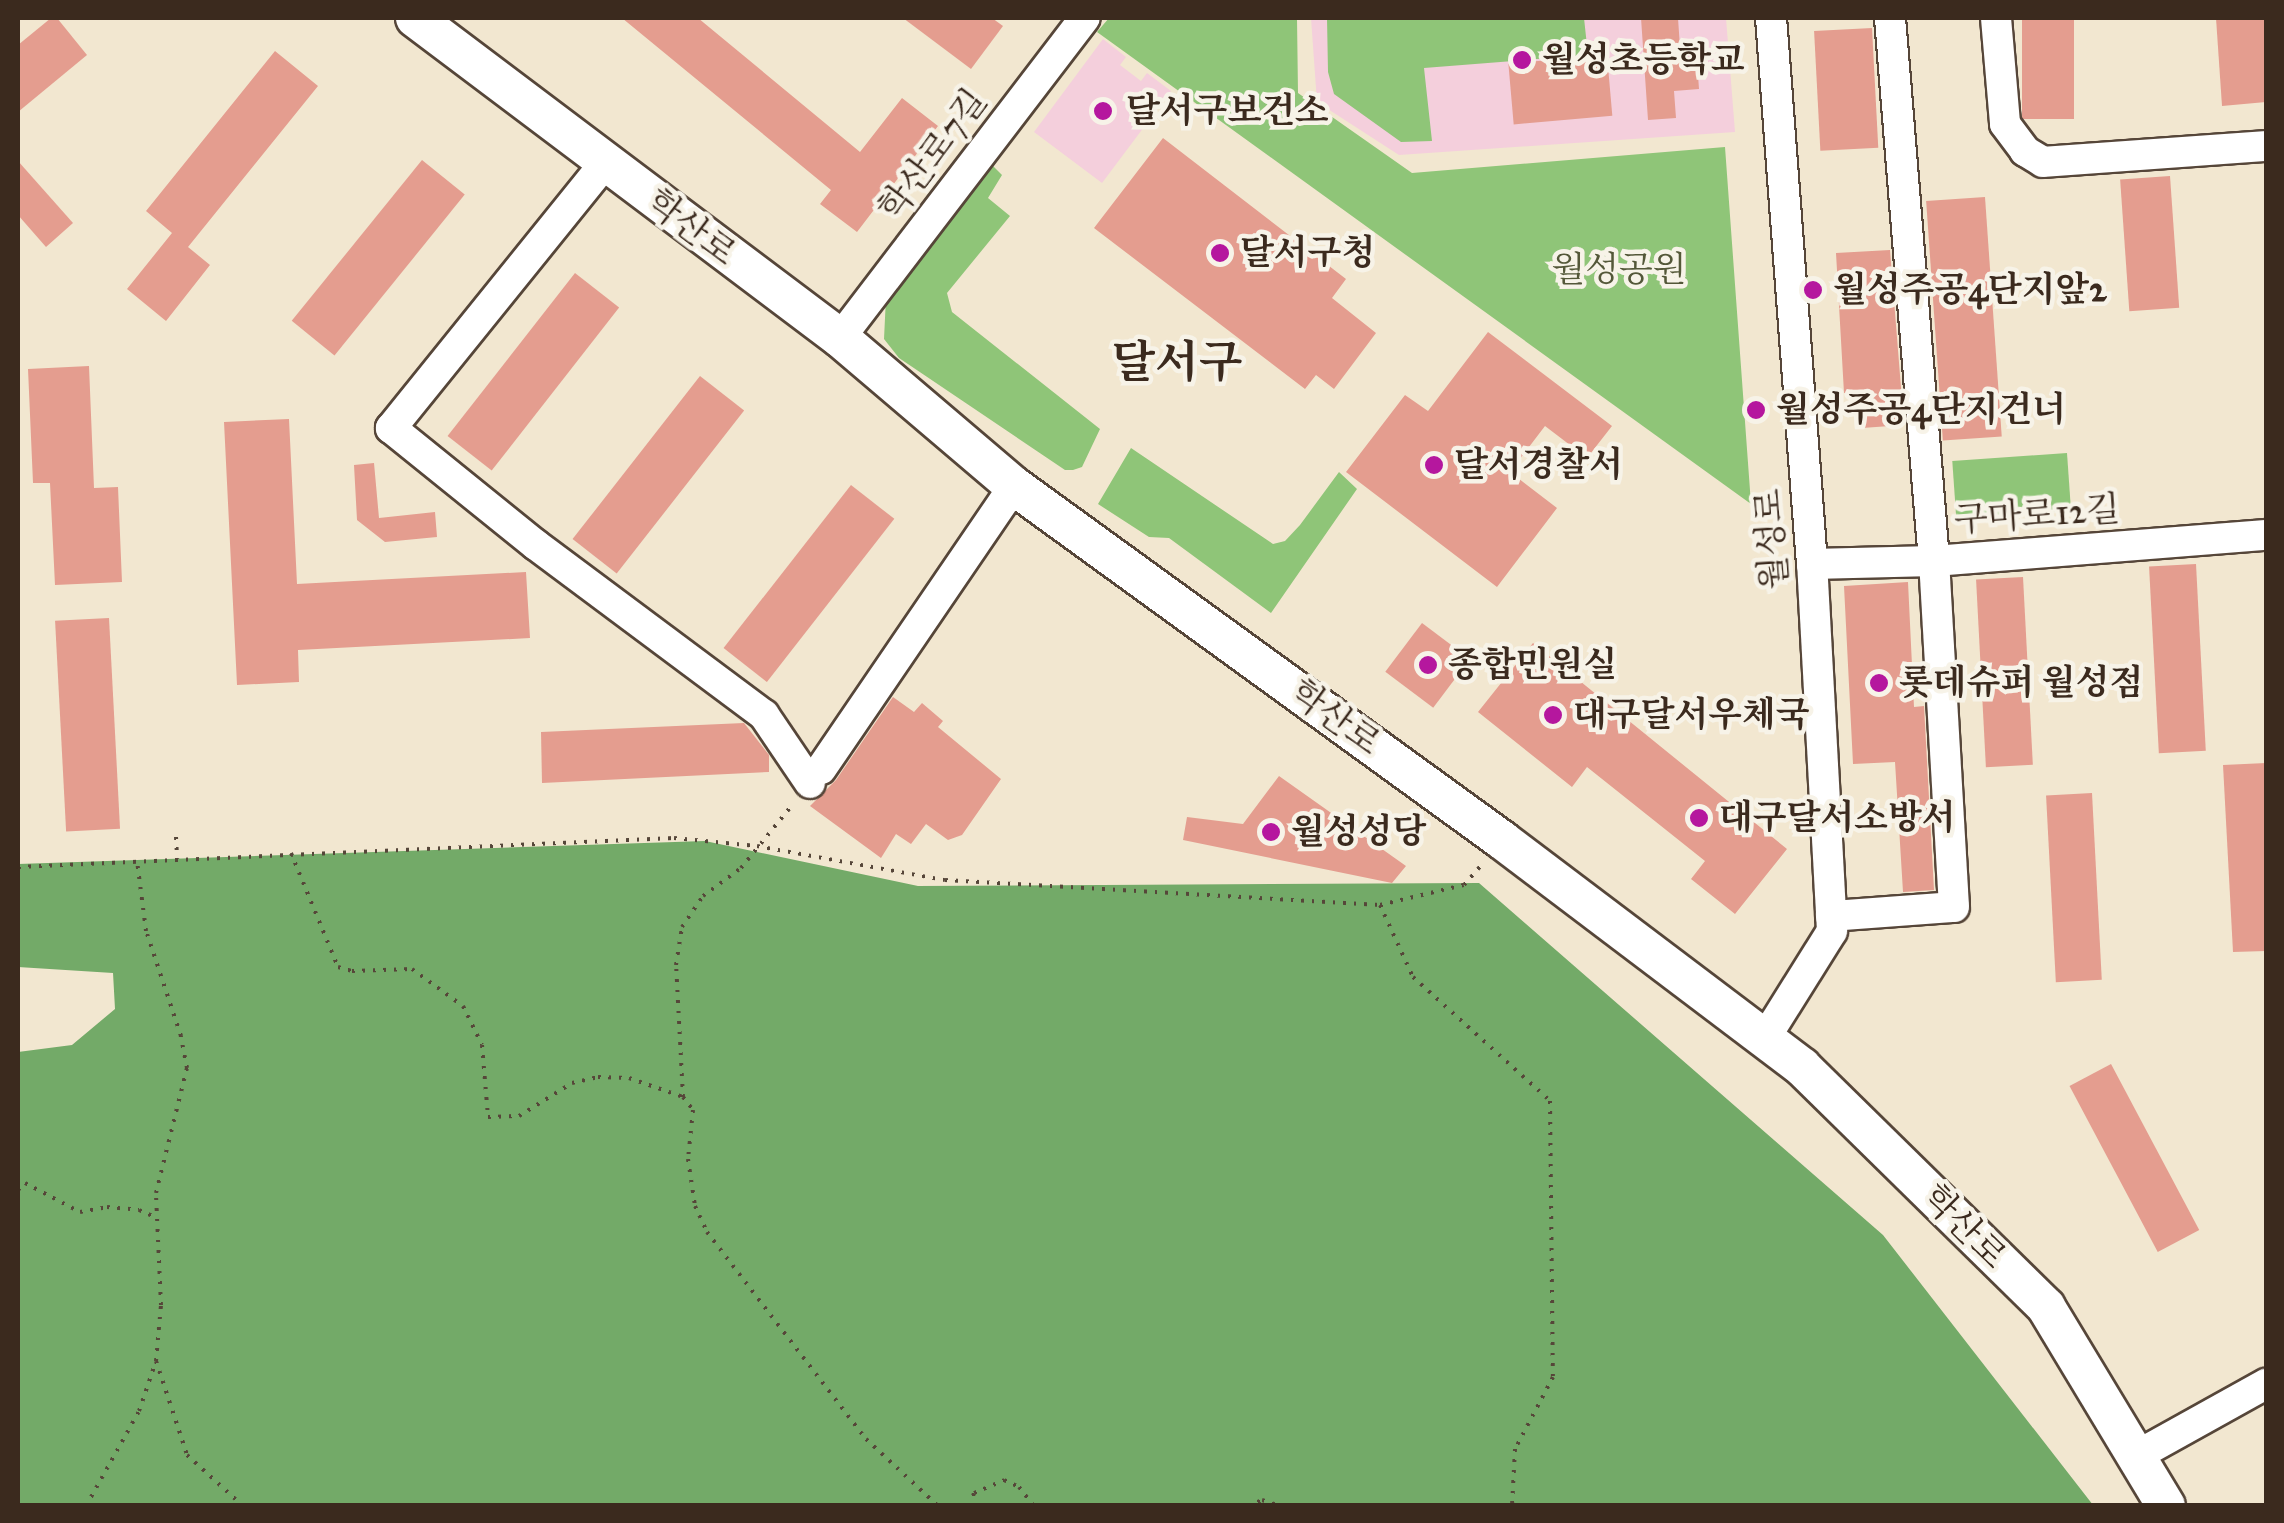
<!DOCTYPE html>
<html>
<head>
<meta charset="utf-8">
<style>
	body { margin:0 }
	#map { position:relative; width:2284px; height:1523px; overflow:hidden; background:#f2e7d0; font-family:"IM FELL Great Primer","Noto Serif KR",serif }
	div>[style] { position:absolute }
	.built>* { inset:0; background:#f4cfdc }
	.green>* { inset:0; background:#8fc578; transform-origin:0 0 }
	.forest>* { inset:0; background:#73aa68 }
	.building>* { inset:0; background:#e49d8f; transform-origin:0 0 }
	.path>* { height:4px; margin-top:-2px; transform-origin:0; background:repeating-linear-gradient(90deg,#564639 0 2.5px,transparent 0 10.5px) }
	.roads { filter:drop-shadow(2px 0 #564639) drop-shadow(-2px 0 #564639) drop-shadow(0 2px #564639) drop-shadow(0 -2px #564639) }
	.minor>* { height:30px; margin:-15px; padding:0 15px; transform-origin:15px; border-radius:15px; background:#fff }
	.major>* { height:38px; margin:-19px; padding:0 19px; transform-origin:19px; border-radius:19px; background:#fff }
	.dots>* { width:28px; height:28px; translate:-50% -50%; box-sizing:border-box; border:5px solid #f7f3e8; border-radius:50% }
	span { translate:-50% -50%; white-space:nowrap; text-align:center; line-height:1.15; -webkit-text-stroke:9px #f7f3e8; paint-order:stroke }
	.poi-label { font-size:35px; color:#3b2a1e; font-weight:700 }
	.left { translate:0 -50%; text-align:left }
	.street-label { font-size:35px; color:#3b2a1e }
	.park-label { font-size:35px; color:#545839 }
	.district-label { font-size:45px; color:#3b2a1e; font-weight:700 }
	.frame { position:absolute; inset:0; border:20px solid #3b2a1e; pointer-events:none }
</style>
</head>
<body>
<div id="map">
	<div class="built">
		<i style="clip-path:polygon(1311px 18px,1726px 18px,1735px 132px,1399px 155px,1317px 102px)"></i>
		<i style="clip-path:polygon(1103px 39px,1126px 57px,1120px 65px,1141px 81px,1147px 73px,1171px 91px,1102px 183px,1034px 132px)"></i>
	</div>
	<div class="green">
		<i style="clip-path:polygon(1109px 18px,1297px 18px,1298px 93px,1412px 173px,1725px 147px,1751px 504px,1097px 32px)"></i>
		<i style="clip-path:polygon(1327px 18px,1584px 18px,1588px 55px,1424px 68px,1432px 141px,1401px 142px,1334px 94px,1328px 72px)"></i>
		<i style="clip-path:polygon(985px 158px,1002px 175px,988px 198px,1010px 216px,947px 293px,952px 312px,1100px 429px,1082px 467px,1073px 470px,1065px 470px,899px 358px,884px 339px,886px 297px)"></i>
		<i style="clip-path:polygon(1131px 448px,1273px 544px,1285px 541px,1300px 525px,1339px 472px,1357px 489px,1271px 613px,1169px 538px,1149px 537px,1098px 504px)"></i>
		<i style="left:2067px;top:453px;width:58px;height:115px;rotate:86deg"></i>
	</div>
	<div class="forest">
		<i style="clip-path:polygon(705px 841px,918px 886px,1479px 883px,1883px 1235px,2093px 1505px,18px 1505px,18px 1052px,72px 1045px,115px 1009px,113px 973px,18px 967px,18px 864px)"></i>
	</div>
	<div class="building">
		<i style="clip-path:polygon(51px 18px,57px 18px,87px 55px,18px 112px,18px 45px)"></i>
		<i style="clip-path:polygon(622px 18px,698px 18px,860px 152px,902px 98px,938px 126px,857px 232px,820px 204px,831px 190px)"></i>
		<i style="clip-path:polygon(903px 18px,992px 18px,1003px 26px,971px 69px)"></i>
		<i style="clip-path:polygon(1641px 18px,1678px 18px,1681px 62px,1697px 61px,1699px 89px,1674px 91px,1676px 118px,1648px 120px)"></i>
		<i style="left:2022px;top:18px;width:52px;height:101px"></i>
		<i style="clip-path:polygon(2216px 18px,2266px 18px,2266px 102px,2222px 106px)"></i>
		<i style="left:1872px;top:28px;width:120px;height:58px;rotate:87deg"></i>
		<i style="clip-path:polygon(275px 51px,318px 86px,188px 247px,210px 265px,166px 321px,127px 289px,172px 233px,146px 211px)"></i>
		<i style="left:1607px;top:55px;width:61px;height:99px;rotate:85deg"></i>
		<i style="clip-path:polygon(1163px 138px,1346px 279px,1332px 298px,1376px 333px,1334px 389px,1316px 375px,1305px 389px,1094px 228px)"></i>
		<i style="left:422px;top:160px;width:55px;height:207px;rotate:39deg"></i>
		<i style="clip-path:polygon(18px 161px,73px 223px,46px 247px,18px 215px)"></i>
		<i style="left:2170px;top:176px;width:132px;height:50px;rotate:86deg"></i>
		<i style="left:1985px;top:197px;width:240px;height:59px;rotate:86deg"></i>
		<i style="clip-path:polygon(1890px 250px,1904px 425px,1862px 428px,1860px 391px,1844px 393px,1836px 253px)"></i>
		<i style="left:575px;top:273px;width:56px;height:207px;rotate:38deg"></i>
		<i style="clip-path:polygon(1488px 332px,1612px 426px,1587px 458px,1545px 426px,1510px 472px,1557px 508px,1497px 587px,1346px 472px,1405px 395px,1428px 411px)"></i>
		<i style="clip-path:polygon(89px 366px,94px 488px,118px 487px,122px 582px,55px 585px,50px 483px,33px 483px,28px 369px)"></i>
		<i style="left:700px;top:376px;width:56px;height:207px;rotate:38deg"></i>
		<i style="clip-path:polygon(289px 419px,297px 584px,526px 572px,530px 638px,298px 650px,299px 682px,237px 685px,224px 422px)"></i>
		<i style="clip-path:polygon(374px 463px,379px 518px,435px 512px,437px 537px,385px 542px,357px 520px,354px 465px)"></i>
		<i style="left:851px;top:485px;width:55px;height:207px;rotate:38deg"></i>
		<i style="left:2196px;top:564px;width:187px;height:47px;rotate:87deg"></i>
		<i style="left:2023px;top:577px;width:188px;height:47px;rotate:87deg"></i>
		<i style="clip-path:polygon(1908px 582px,1914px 707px,1924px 706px,1934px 890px,1903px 892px,1895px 762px,1853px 764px,1844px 586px)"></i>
		<i style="left:109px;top:618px;width:211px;height:54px;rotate:87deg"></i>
		<i style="left:1422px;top:623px;width:60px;height:61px;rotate:37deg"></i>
		<i style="clip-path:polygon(1533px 643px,1787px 849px,1735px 914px,1691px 879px,1705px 861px,1587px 767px,1572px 787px,1478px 712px)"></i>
		<i style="clip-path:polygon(893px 697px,914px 712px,922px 703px,943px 721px,938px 727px,1001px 779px,962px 835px,948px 840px,926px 824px,911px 844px,896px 834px,881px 858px,810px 806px,836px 780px)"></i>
		<i style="clip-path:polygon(744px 723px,769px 755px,769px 772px,542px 783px,541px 732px)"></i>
		<i style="clip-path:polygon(2266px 763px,2266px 951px,2233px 952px,2223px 765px)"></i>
		<i style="clip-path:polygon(1279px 776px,1406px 866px,1392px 883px,1183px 840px,1187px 817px,1243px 824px)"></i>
		<i style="left:2092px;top:793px;width:187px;height:46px;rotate:87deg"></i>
		<i style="left:2111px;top:1064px;width:188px;height:47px;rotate:62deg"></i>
	</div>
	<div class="path">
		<i style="left:176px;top:837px;width:22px;rotate:87deg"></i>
		<i style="left:291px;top:853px;width:123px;rotate:67.6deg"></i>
		<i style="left:338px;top:967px;width:15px;rotate:16deg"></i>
		<i style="left:352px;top:971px;width:60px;rotate:-1.9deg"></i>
		<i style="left:412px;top:969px;width:63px;rotate:36deg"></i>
		<i style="left:463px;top:1006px;width:43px;rotate:64deg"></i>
		<i style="left:482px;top:1045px;width:72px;rotate:85.2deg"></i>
		<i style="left:488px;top:1117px;width:31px;rotate:-2deg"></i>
		<i style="left:519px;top:1116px;width:62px;rotate:-31.9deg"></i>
		<i style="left:572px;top:1083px;width:27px;rotate:-13deg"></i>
		<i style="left:598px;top:1077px;width:31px;rotate:2deg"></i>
		<i style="left:629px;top:1078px;width:57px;rotate:19.4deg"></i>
		<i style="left:683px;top:1097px;width:16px;rotate:52deg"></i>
		<i style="left:693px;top:1110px;width:49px;rotate:95.8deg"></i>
		<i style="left:688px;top:1159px;width:48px;rotate:81.5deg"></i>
		<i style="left:695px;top:1206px;width:29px;rotate:65deg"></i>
		<i style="left:707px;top:1232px;width:261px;rotate:52.5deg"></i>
		<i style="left:866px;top:1439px;width:98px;rotate:42.9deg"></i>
		<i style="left:18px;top:867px;width:657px;rotate:-2.53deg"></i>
		<i style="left:674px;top:838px;width:83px;rotate:5.5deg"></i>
		<i style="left:757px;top:846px;width:191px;rotate:10.3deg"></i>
		<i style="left:945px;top:880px;width:436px;rotate:3.3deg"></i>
		<i style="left:1380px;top:905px;width:86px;rotate:-13.4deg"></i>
		<i style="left:1464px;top:885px;width:29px;rotate:-49deg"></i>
		<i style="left:1380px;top:905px;width:79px;rotate:65.4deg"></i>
		<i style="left:1413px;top:977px;width:185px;rotate:42.1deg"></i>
		<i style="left:1550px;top:1101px;width:276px;rotate:89.4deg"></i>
		<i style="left:1553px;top:1377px;width:81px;rotate:117.8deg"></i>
		<i style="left:1515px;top:1449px;width:57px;rotate:93deg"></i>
		<i style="left:683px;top:1097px;width:132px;rotate:-93deg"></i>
		<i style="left:676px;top:965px;width:38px;rotate:-81deg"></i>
		<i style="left:682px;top:927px;width:37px;rotate:-56deg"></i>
		<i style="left:703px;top:896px;width:47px;rotate:-36.4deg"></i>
		<i style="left:741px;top:868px;width:82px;rotate:-50.9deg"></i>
		<i style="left:18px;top:1190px;width:10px;rotate:-45deg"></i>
		<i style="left:25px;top:1183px;width:62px;rotate:27.8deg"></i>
		<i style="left:80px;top:1212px;width:27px;rotate:-10deg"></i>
		<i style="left:107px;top:1207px;width:32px;rotate:5deg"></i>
		<i style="left:139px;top:1210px;width:17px;rotate:24deg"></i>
		<i style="left:156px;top:1361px;width:99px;rotate:71.7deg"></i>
		<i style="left:187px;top:1455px;width:76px;rotate:42.3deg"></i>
		<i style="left:86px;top:1506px;width:109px;rotate:-60.8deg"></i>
		<i style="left:139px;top:1411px;width:53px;rotate:-71.2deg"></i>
		<i style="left:156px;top:1361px;width:56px;rotate:-84.9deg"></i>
		<i style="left:161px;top:1305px;width:112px;rotate:-92.6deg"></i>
		<i style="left:156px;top:1193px;width:129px;rotate:-76.1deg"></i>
		<i style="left:187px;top:1068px;width:33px;rotate:-101deg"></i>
		<i style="left:181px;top:1036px;width:111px;rotate:-108.4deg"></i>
		<i style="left:146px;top:931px;width:71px;rotate:-97.3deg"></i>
		<i style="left:970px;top:1506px;width:14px;rotate:-73deg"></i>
		<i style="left:974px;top:1493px;width:33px;rotate:-23deg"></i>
		<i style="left:1004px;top:1480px;width:17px;rotate:25deg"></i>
		<i style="left:1019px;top:1487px;width:24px;rotate:52deg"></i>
		<i style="left:1248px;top:1506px;width:15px;rotate:-23deg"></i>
		<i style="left:1262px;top:1500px;width:19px;rotate:18deg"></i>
	</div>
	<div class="roads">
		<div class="minor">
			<i style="left:1996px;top:18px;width:106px;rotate:85.1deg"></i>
			<i style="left:2005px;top:124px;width:34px;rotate:53deg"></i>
			<i style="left:2025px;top:151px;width:21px;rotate:31deg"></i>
			<i style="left:2043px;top:162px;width:224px;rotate:-4.1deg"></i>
			<i style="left:605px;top:163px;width:341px;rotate:128.9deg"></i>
			<i style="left:391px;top:428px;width:186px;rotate:38.9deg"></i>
			<i style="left:536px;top:545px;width:284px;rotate:36.7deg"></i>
			<i style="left:764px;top:715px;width:82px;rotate:55.9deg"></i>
			<i style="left:840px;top:338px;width:403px;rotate:-52.6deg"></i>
			<i style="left:1812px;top:564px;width:122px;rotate:-1.4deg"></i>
			<i style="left:1934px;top:561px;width:333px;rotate:-4.5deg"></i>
			<i style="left:821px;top:769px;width:343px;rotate:-55.7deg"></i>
			<i style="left:1831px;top:916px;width:123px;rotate:-4.2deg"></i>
			<i style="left:1954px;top:907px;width:347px;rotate:-93.3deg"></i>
			<i style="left:1934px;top:561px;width:545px;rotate:-94.63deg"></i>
			<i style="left:1765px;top:1038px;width:126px;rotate:-57.9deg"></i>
			<i style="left:1832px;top:931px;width:368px;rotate:-93.1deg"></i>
			<i style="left:1812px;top:564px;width:548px;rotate:-94.29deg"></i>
			<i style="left:2136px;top:1456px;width:149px;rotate:-29deg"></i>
		</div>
		<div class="major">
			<i style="left:415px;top:18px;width:532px;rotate:36.98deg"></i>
			<i style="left:840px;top:338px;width:228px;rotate:40.4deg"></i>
			<i style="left:1014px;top:486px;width:603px;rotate:35.96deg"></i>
			<i style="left:1502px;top:840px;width:376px;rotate:37.1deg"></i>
			<i style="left:1802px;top:1067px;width:342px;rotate:44.5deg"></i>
			<i style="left:2046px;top:1307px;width:232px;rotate:58.9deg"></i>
		</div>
	</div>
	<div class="dots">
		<i style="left:1522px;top:60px;background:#b5179e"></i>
		<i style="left:1103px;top:111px;background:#b5179e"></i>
		<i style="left:1220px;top:253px;background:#b5179e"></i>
		<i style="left:1813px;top:290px;background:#b5179e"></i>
		<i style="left:1756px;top:410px;background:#b5179e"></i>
		<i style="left:1434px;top:465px;background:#b5179e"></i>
		<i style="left:1428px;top:665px;background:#b5179e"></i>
		<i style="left:1879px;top:683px;background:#b5179e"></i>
		<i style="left:1553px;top:715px;background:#b5179e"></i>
		<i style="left:1699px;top:818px;background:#b5179e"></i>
		<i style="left:1271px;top:832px;background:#b5179e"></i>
	</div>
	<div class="poi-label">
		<span class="left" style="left:1542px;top:60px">월성초등학교</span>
		<span class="left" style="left:1126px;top:111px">달서구보건소</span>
		<span class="left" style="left:1240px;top:253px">달서구청</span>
		<span class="left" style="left:1833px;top:290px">월성주공4단지앞2</span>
		<span class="left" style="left:1776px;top:410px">월성주공4단지건너</span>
		<span class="left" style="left:1454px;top:465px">달서경찰서</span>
		<span class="left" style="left:1448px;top:665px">종합민원실</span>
		<span class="left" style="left:1899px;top:683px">롯데슈퍼 월성점</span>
		<span class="left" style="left:1573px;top:715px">대구달서우체국</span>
		<span class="left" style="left:1719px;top:818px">대구달서소방서</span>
		<span class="left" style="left:1291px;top:832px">월성성당</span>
	</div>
	<div class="street-label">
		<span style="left:933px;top:155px;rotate:-53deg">학산로7길</span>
		<span style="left:691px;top:228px;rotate:37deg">학산로</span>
		<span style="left:2037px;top:515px;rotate:-4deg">구마로12길</span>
		<span style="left:1772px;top:539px;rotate:-94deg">월성로</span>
		<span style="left:1335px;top:718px;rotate:36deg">학산로</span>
		<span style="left:1964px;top:1227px;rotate:45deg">학산로</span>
	</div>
	<div class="park-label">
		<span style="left:1619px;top:270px">월성공원</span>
	</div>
	<div class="district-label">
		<span style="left:1177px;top:362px">달서구</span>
	</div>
	<div class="frame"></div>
</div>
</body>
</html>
